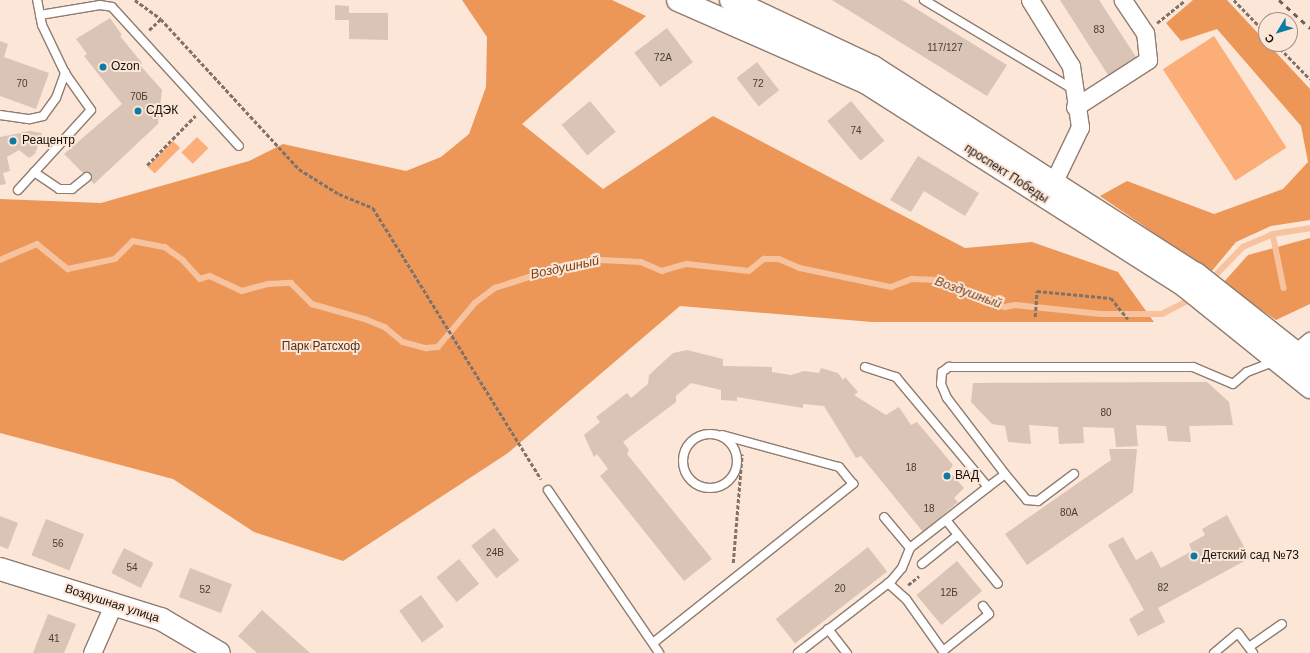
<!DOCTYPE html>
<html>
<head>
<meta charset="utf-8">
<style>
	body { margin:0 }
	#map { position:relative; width:1310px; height:653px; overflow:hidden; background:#fce6d8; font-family:Helvetica,sans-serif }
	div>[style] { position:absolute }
	.green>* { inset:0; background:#fbae78; transform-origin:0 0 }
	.forest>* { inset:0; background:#ec9758 }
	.stream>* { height:5.5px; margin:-2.75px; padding:0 2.75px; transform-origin:2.75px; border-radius:2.75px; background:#f7c29e }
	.building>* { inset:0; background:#d9c4b6; transform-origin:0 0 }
	.path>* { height:2.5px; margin-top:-1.25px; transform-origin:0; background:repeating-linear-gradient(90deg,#807269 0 4px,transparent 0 6px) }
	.roads { filter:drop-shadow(1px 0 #8f7c6f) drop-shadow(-1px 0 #8f7c6f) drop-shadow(0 1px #8f7c6f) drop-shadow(0 -1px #8f7c6f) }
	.lane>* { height:8px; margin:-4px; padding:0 4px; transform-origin:4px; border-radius:4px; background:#fff }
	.lane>.ring { margin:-4px; padding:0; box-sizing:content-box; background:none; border:8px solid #fff; border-radius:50% }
	.street>* { height:17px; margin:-8.5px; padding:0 8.5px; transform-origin:8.5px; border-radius:8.5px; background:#fff }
	.secondary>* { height:22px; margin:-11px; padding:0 11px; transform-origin:11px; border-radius:11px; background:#fff }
	.primary>* { height:22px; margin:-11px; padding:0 11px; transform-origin:11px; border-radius:11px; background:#fff }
	.rail>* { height:3px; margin-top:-1.5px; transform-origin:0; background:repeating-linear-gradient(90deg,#6d6058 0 5px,transparent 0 10px) }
	.dots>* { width:11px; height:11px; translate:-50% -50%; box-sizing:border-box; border:2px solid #fce6d8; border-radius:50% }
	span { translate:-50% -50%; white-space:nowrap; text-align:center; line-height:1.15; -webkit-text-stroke:4px #fce6d8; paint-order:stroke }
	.number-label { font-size:10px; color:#463c34 }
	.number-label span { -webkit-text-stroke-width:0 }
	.poi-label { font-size:12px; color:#150e09 }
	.left { translate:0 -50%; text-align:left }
	.street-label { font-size:12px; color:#150e09 }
	.park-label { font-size:12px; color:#512f15 }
	.water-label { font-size:13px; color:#7a4315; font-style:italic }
	.north { position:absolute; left:1258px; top:12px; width:40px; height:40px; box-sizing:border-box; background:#fce6d8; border:1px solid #a09085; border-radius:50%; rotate:232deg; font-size:11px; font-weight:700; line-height:16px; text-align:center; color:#150e09 }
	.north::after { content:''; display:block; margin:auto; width:14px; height:18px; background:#0c7ba4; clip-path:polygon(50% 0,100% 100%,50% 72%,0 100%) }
</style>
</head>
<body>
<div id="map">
	<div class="green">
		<i style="left:1214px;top:36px;width:133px;height:61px;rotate:57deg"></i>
		<i style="left:197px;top:137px;width:16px;height:22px;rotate:45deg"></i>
		<i style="left:173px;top:141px;width:10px;height:36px;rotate:45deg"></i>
	</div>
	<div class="forest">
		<i style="clip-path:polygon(462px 0,612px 0,646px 16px,522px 124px,603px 189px,713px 116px,965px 248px,1032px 242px,1118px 272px,1154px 322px,872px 322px,680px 306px,508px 453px,343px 561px,254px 532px,173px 479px,0 433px,0 199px,101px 203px,249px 161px,283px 144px,406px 171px,441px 157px,469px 134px,486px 87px,487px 37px)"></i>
		<i style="clip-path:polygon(1193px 0,1227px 0,1310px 89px,1310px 220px,1271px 226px,1236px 242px,1211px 272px,1100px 196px,1127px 181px,1214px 214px,1283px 189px,1308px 162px,1301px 126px,1217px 29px,1181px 41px,1166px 23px)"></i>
		<i style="clip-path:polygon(1310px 238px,1310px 304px,1276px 320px,1222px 284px,1248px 255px)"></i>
	</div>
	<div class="stream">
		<i style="left:1273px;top:234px;width:55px;rotate:78.5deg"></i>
		<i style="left:0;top:260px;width:40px;rotate:-23.4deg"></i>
		<i style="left:37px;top:244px;width:40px;rotate:39deg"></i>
		<i style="left:68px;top:269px;width:48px;rotate:-12deg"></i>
		<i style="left:115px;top:259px;width:25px;rotate:-45deg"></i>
		<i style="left:133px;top:241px;width:33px;rotate:11deg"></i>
		<i style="left:165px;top:247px;width:22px;rotate:36deg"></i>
		<i style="left:183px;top:260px;width:25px;rotate:48deg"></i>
		<i style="left:200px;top:279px;width:10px;rotate:-17deg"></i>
		<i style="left:210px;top:276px;width:35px;rotate:25deg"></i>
		<i style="left:242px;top:291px;width:28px;rotate:-15deg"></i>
		<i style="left:269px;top:284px;width:22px;rotate:-3deg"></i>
		<i style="left:291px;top:283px;width:30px;rotate:45deg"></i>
		<i style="left:312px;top:304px;width:55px;rotate:15.8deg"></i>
		<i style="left:365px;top:319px;width:22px;rotate:22deg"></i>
		<i style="left:385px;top:327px;width:23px;rotate:40deg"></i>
		<i style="left:403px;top:342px;width:24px;rotate:15deg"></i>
		<i style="left:426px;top:348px;width:12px;rotate:-5deg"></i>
		<i style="left:438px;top:347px;width:57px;rotate:-49.9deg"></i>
		<i style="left:475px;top:303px;width:25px;rotate:-37deg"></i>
		<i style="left:495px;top:288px;width:75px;rotate:-17.9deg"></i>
		<i style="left:566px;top:265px;width:34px;rotate:-8deg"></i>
		<i style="left:600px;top:260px;width:41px;rotate:2.8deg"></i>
		<i style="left:641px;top:262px;width:23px;rotate:23deg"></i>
		<i style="left:662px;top:271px;width:26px;rotate:-16deg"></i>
		<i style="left:687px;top:264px;width:62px;rotate:6.4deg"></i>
		<i style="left:749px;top:271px;width:19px;rotate:-39deg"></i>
		<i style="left:764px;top:259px;width:15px"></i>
		<i style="left:779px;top:259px;width:23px;rotate:23deg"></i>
		<i style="left:800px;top:268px;width:93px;rotate:11.8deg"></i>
		<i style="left:891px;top:287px;width:22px;rotate:-21deg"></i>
		<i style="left:912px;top:279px;width:25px;rotate:2deg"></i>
		<i style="left:937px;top:280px;width:53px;rotate:24.6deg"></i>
		<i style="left:985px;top:302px;width:21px;rotate:14deg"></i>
		<i style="left:1005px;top:307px;width:10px;rotate:-11deg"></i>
		<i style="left:1015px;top:305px;width:86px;rotate:6deg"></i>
		<i style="left:1101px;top:314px;width:61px"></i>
		<i style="left:1162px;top:314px;width:36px;rotate:-27deg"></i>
		<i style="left:1211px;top:280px;width:46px;rotate:-45.9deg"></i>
		<i style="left:1243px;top:247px;width:33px;rotate:-23deg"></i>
		<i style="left:1273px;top:234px;width:37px;rotate:-9deg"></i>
	</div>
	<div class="building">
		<i style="clip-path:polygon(832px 0,902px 0,1007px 65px,987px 96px)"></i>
		<i style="clip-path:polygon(1060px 0,1099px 0,1138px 60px,1110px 78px)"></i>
		<i style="clip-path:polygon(335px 5px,349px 6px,349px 13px,388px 13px,388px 40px,349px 39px,349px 20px,335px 20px)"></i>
		<i style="clip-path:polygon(110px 18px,122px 35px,120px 36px,142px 63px,140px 65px,162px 90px,158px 124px,94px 184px,64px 154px,122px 104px,84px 56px,87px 54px,76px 39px)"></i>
		<i style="left:667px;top:28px;width:43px;height:41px;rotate:53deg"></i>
		<i style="clip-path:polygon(0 41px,8px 44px,4px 57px,49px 73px,36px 109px,0 96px)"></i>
		<i style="left:757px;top:62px;width:36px;height:26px;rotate:52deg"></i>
		<i style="left:590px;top:101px;width:40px;height:37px;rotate:50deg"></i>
		<i style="left:851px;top:101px;width:52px;height:31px;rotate:50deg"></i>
		<i style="clip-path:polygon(30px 131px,42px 133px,35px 154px,29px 158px,19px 150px,7px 157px,10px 171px,3px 173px,6px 184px,0 185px,0 137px)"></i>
		<i style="clip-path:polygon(918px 156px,979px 193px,965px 216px,924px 191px,911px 212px,890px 200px)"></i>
		<i style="clip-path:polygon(687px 350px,723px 359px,723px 366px,772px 367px,772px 372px,791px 375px,804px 371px,819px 373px,821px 368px,838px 373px,843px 380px,845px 377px,858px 392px,854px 395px,886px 415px,899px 407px,911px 425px,917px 422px,953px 465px,949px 471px,964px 488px,954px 498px,958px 502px,923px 532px,861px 456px,856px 458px,824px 406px,803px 404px,803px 408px,737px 397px,737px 401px,721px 400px,721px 390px,691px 383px,676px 396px,676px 402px,623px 442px,629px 450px,627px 454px,712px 559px,684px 581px,600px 476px,608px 469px,597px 454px,594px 457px,584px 435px,600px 422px,596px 417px,627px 393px,631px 398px,648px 384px,649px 375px,673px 353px)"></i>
		<i style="clip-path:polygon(1207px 382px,1229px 402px,1233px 425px,1189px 426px,1191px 442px,1168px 441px,1166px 426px,1136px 425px,1138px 446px,1116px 447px,1114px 428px,1083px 427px,1084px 443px,1059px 444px,1058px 427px,1029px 425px,1031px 444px,1008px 442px,1005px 426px,992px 424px,971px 402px,973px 383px)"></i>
		<i style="clip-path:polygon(1109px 449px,1137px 449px,1133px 492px,1027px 565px,1005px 534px,1111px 460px)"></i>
		<i style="clip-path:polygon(1227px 515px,1250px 558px,1158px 608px,1165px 622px,1138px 636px,1129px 619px,1144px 610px,1108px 545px,1123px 537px,1136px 560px,1152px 551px,1161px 568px,1192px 551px,1189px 544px,1205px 535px,1202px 529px)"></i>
		<i style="clip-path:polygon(0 516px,18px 523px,8px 549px,0 546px)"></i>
		<i style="left:46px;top:519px;width:41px;height:39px;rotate:22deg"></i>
		<i style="left:494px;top:528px;width:41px;height:29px;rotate:52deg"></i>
		<i style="left:868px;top:547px;width:31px;height:117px;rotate:52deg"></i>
		<i style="left:124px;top:548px;width:33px;height:28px;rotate:27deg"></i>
		<i style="left:459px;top:559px;width:32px;height:29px;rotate:51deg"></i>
		<i style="left:957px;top:561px;width:39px;height:53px;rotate:50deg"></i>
		<i style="left:190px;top:568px;width:45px;height:31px;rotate:21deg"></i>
		<i style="left:421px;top:595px;width:39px;height:27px;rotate:54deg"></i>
		<i style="clip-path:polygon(262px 610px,310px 653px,257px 653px,238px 636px)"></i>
		<i style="clip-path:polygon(48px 614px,76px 624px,64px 653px,33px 653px)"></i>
	</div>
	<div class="path">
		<i style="left:135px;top:0;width:32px;rotate:36deg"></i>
		<i style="left:161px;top:19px;width:204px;rotate:47.4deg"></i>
		<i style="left:299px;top:169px;width:47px;rotate:32deg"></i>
		<i style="left:339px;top:194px;width:37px;rotate:22deg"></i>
		<i style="left:373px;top:208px;width:319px;rotate:58.2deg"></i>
		<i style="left:1234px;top:0;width:46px;rotate:45.9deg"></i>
		<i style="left:1157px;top:23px;width:36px;rotate:-39deg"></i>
		<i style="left:149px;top:30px;width:16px;rotate:-43deg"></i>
		<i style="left:1276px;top:44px;width:49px;rotate:45.8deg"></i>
		<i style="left:147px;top:165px;width:69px;rotate:-45.6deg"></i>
		<i style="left:1035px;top:317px;width:26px;rotate:-86deg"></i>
		<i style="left:1037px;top:291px;width:74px;rotate:5.4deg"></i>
		<i style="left:1111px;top:298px;width:27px;rotate:51deg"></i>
		<i style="left:733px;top:563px;width:109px;rotate:-85.3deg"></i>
		<i style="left:908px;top:585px;width:14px;rotate:-39deg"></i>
	</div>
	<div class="roads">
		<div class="lane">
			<i style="left:924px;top:0;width:174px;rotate:30.9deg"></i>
			<i style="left:40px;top:15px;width:61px;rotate:-9.5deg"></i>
			<i style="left:100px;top:5px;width:12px;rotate:9deg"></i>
			<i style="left:112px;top:7px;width:188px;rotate:47.6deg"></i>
			<i style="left:0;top:115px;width:30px;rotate:8deg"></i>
			<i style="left:30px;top:119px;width:13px;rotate:-13deg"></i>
			<i style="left:43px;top:116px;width:22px;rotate:-54deg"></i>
			<i style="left:56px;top:98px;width:27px;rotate:-70deg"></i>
			<i style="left:65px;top:73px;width:53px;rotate:-115.6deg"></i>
			<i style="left:42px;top:25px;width:25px;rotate:-101deg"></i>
			<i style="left:34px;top:172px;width:30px;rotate:34deg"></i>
			<i style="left:59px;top:189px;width:13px"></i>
			<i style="left:72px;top:189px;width:19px;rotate:-39deg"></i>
			<i style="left:18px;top:190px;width:108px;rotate:-47.6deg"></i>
			<i style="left:91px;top:110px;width:45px;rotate:-125.1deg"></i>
			<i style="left:865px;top:367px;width:33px;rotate:18deg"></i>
			<i style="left:896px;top:377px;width:143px;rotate:50.1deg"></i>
			<i style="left:988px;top:487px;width:99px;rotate:142deg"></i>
			<i class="ring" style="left:683px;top:434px;width:46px;height:46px"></i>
			<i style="left:1005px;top:474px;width:96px;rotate:-127.3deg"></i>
			<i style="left:947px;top:398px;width:15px;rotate:-113deg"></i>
			<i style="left:941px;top:384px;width:12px;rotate:-85deg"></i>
			<i style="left:942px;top:372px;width:9px;rotate:-36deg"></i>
			<i style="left:949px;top:367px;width:244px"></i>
			<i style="left:1193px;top:367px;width:43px;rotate:23deg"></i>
			<i style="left:1233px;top:384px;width:18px;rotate:-41deg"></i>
			<i style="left:1247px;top:372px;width:30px;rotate:-21deg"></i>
			<i style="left:988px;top:487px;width:21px;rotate:-37deg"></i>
			<i style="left:1005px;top:474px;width:34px;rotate:50deg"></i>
			<i style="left:1027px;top:500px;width:11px;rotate:5deg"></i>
			<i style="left:1038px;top:501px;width:45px;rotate:-36.9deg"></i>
			<i style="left:548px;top:490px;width:197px;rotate:55.7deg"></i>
			<i style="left:946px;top:520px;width:82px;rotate:50.9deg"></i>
			<i style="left:922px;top:564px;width:46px;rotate:-38.9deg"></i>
			<i style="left:888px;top:583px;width:24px;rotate:42deg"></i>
			<i style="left:906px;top:599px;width:64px;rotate:54.6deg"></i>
			<i style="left:943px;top:651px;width:59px;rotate:-38.8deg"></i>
			<i style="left:989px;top:614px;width:10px;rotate:-127deg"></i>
			<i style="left:828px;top:629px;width:31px;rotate:52deg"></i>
			<i style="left:653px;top:643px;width:256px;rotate:-38.5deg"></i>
			<i style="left:853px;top:484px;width:22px;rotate:-129deg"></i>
			<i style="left:839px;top:467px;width:121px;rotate:-164.7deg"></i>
			<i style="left:1249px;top:647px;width:40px;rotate:-34.9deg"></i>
			<i style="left:798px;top:653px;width:118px;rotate:-37.7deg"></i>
			<i style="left:891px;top:581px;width:17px;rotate:-50deg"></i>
			<i style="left:902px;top:568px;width:22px;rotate:-68deg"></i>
			<i style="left:910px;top:548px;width:40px;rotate:-130deg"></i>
			<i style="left:1214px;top:653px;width:31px;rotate:-40deg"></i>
			<i style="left:1238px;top:633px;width:25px;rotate:53deg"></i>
		</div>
		<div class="street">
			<i style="left:1030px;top:0;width:78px;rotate:58.2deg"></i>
			<i style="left:1071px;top:66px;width:62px;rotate:81.6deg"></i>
			<i style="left:1080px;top:127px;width:60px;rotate:115.7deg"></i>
			<i style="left:1075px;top:107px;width:87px;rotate:-32.8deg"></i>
			<i style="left:1148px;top:60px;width:27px;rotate:-96deg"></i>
			<i style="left:1145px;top:33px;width:40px;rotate:-124deg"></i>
			<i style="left:1298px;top:351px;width:16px;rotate:-40deg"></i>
			<i style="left:92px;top:653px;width:55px;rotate:-66.3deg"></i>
		</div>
		<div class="secondary">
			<i style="left:0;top:569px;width:169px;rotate:17.3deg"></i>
			<i style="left:161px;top:619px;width:67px;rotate:30.4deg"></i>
		</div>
		<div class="primary">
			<i style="left:678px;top:0;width:204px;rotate:23.7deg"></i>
			<i style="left:865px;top:82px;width:379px;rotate:32.5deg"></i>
			<i style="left:1185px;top:286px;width:161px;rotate:38.9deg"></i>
			<i style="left:731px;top:0;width:157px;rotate:25.3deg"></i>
			<i style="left:873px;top:67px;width:384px;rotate:32.7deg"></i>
			<i style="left:1196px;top:274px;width:145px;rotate:38.3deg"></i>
		</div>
	</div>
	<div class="rail">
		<i style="left:1279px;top:0;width:42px;rotate:42.1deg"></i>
	</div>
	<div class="dots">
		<i style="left:103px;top:67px;background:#0c7ba4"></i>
		<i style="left:138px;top:111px;background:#0c7ba4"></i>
		<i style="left:13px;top:141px;background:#0c7ba4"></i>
		<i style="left:947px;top:476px;background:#0c7ba4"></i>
		<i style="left:1194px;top:556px;background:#0c7ba4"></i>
	</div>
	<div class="number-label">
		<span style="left:1099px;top:30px">83</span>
		<span style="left:945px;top:48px">117/127</span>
		<span style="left:663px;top:58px">72А</span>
		<span style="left:22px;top:84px">70</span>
		<span style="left:758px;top:84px">72</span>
		<span style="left:139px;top:97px">70Б</span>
		<span style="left:856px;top:131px">74</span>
		<span style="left:1106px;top:413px">80</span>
		<span style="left:911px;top:468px">18</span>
		<span style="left:929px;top:509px">18</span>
		<span style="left:1069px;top:513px">80А</span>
		<span style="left:58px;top:544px">56</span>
		<span style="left:495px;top:553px">24В</span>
		<span style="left:132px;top:568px">54</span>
		<span style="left:1163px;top:588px">82</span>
		<span style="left:840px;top:589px">20</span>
		<span style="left:205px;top:590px">52</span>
		<span style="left:949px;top:593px">12Б</span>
		<span style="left:54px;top:639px">41</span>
	</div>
	<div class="poi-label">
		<span class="left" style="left:111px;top:67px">Ozon</span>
		<span class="left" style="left:146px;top:111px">СДЭК</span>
		<span class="left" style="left:22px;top:141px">Реацентр</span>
		<span class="left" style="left:955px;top:476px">ВАД</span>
		<span class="left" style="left:1202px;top:556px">Детский сад №73</span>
	</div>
	<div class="street-label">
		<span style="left:1006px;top:174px;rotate:33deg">проспект Победы</span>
		<span style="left:112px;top:604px;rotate:18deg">Воздушная улица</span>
	</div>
	<div class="park-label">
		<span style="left:321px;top:347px">Парк Ратсхоф</span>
	</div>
	<div class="water-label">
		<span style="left:565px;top:268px;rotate:-12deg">Воздушный</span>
		<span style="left:968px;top:293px;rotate:20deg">Воздушный</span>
	</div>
	<div class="north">С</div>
</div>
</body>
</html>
